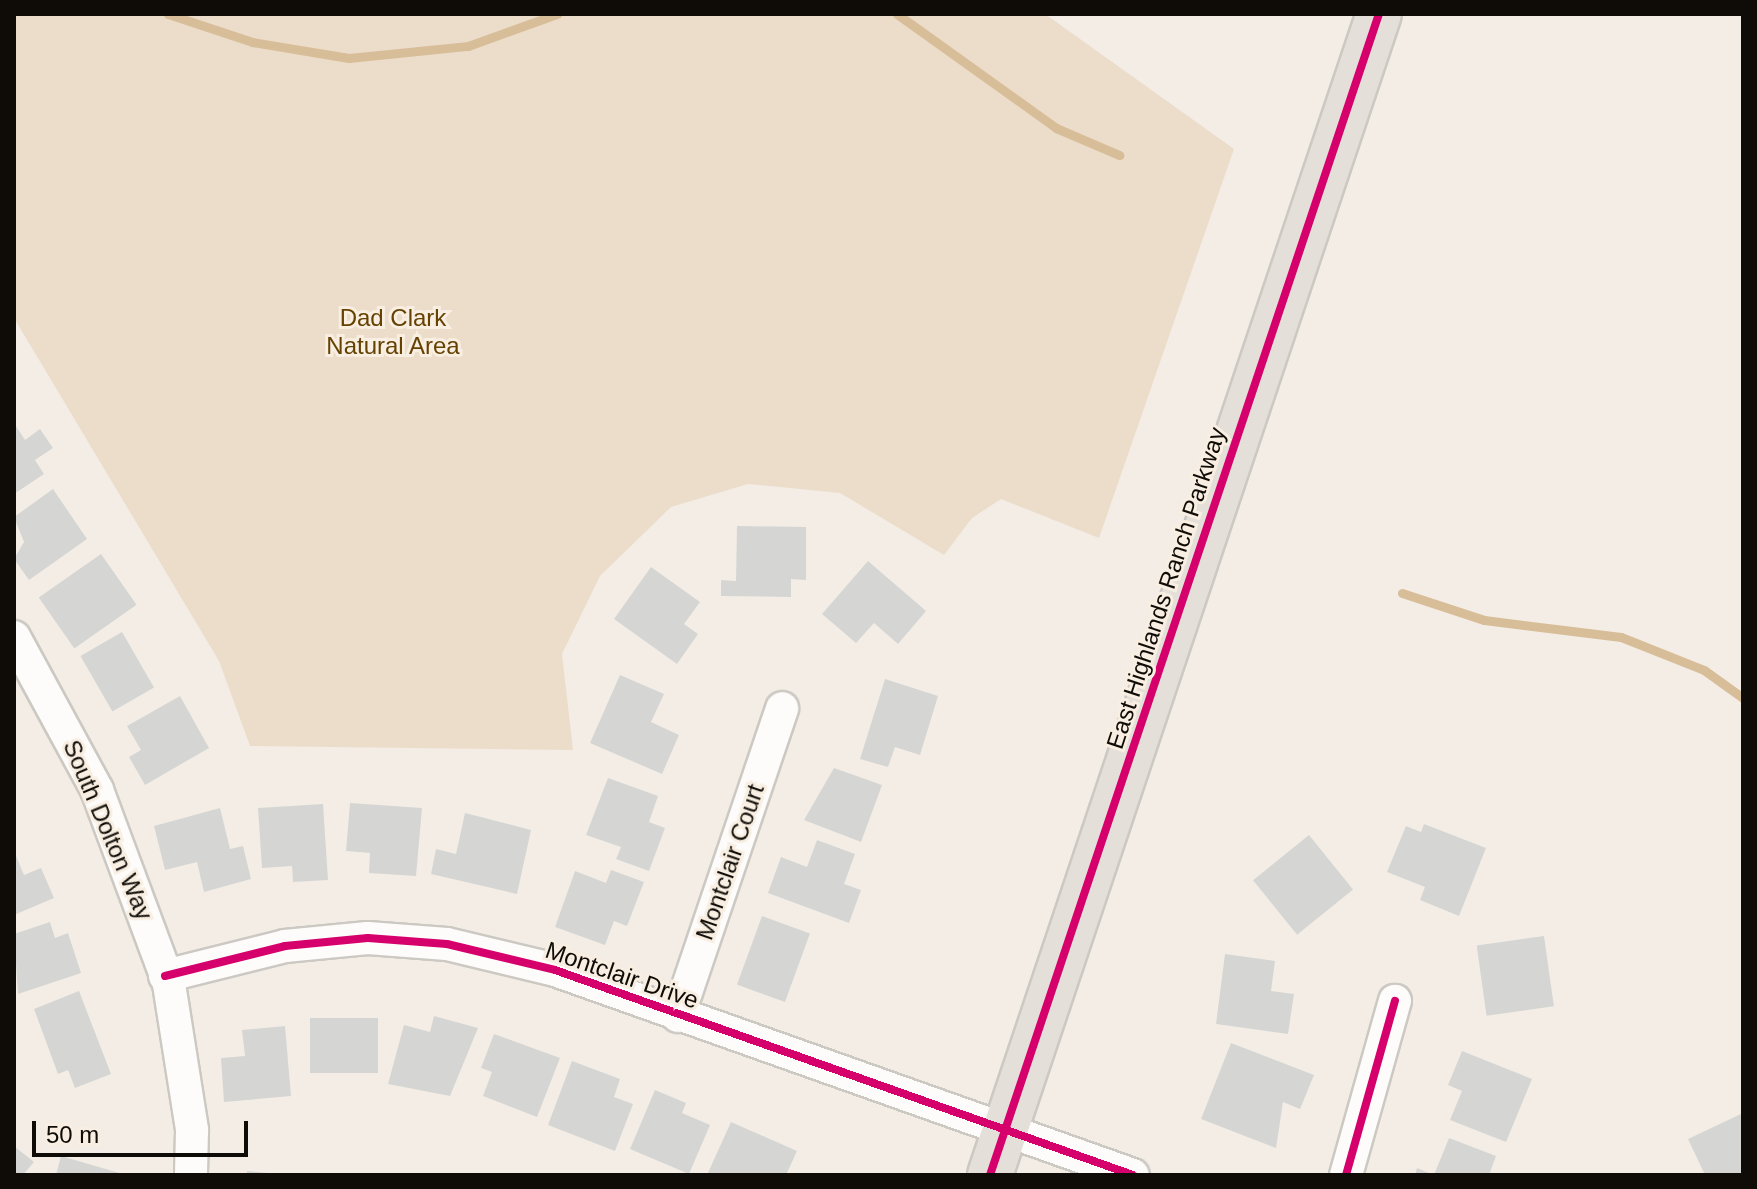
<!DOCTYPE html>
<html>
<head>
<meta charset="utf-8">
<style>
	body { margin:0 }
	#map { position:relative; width:1757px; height:1189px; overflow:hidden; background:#f3ede6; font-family:Helvetica,sans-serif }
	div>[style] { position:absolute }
	.green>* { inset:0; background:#ecddca }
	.stream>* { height:9px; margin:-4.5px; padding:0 4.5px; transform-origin:4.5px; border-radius:4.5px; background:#d8bd99 }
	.building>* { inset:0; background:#d5d6d3; transform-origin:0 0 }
	.roads { filter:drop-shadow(2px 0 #ccc8c2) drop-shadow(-2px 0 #ccc8c2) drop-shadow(0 2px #ccc8c2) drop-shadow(0 -2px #ccc8c2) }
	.minor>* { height:32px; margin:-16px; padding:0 16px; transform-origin:16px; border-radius:16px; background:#fdfcfb }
	.primary>* { height:44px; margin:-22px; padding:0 22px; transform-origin:22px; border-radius:22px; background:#e5dfd9 }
	.cycleway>* { height:8px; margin:-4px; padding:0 4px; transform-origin:4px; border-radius:4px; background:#d6006c }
	span { translate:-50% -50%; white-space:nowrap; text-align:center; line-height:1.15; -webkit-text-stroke:6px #f8eee1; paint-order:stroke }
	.park-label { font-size:24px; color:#654202 }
	.street-label { font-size:24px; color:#0f0c08 }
	.frame { position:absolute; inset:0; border:16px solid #0f0c08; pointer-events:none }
	.scale { position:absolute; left:32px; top:1121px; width:216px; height:36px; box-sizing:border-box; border:4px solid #0f0c08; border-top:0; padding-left:10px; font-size:24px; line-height:28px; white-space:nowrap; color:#0f0c08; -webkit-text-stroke:6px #f8eee1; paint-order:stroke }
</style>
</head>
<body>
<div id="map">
	<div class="green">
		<i style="clip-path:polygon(14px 14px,1045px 14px,1234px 149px,1099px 538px,1001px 499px,972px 518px,944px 555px,840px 493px,748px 484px,671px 507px,600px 576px,562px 654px,573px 750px,250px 746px,219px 661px,14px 318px)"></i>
	</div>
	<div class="stream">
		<i style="left:168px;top:14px;width:89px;rotate:18.4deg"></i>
		<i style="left:252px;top:42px;width:98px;rotate:9.4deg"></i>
		<i style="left:349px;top:58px;width:120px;rotate:-5.8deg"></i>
		<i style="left:468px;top:46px;width:95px;rotate:-19.8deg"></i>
		<i style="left:897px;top:14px;width:196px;rotate:35.6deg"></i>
		<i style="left:1056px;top:128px;width:69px;rotate:23.2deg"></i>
		<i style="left:1402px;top:593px;width:86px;rotate:18.2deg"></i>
		<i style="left:1484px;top:620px;width:138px;rotate:7.1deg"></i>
		<i style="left:1621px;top:637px;width:89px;rotate:21.7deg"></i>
		<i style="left:1704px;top:670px;width:48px;rotate:35.7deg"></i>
	</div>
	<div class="building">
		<i style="clip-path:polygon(14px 423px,25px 440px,40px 429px,53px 448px,35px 460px,44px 474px,14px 494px)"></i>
		<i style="clip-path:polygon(53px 489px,87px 539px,29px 580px,14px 559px,24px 542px,14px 517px)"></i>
		<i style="clip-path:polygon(737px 526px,806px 527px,806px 580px,791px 579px,791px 597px,721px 596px,721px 580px,736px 581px)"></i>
		<i style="left:101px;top:554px;width:62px;height:76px;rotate:55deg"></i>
		<i style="clip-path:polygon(868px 561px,926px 611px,898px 644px,874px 623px,856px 643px,822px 614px)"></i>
		<i style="clip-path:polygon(651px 567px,700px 602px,684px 624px,698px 634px,677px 664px,614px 619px)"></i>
		<i style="left:122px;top:632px;width:64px;height:48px;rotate:60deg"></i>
		<i style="clip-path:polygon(620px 675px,664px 694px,651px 722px,679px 735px,662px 774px,590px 743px)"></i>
		<i style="clip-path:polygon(885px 679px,938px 696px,920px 755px,895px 747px,888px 767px,860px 759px)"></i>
		<i style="clip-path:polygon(180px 696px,209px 748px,145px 785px,129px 757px,141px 750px,127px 726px)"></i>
		<i style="clip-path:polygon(834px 768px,882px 785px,861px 842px,804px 820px)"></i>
		<i style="clip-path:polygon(608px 778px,658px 796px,649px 822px,665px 828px,649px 871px,616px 859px,621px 847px,586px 835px)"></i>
		<i style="clip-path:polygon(350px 803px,422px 808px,416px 876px,369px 873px,370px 853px,346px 851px)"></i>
		<i style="clip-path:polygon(323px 804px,328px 880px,293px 882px,292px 866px,262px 868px,258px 808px)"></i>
		<i style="clip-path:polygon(220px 808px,230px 849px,243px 846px,251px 879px,204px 892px,197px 862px,165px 870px,154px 826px)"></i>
		<i style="clip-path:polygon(465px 813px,531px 830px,517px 894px,431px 874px,436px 849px,456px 854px)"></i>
		<i style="clip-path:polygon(1424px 824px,1486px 848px,1459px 916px,1420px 900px,1425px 887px,1387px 872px,1406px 826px,1421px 832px)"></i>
		<i style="left:1309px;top:835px;width:70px;height:72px;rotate:51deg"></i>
		<i style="clip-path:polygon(817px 840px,855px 854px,844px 884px,861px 890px,849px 923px,768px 893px,781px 857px,807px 867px)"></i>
		<i style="clip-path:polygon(14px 851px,24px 875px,41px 868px,54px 898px,14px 915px)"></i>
		<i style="clip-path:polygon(611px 870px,644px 882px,627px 926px,614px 921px,605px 945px,555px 927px,575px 871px,606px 883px)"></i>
		<i style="left:762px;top:916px;width:51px;height:73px;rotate:20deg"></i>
		<i style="clip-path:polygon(50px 922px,55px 938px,68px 933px,81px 973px,18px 994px,14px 934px)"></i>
		<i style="left:1544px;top:936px;width:71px;height:68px;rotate:82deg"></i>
		<i style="clip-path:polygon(1225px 954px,1275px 961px,1271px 991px,1294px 994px,1288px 1034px,1216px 1024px)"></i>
		<i style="clip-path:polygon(79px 991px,111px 1074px,75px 1088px,68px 1070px,58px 1074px,34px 1009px)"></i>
		<i style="clip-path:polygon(434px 1016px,478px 1028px,450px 1096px,388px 1084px,404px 1025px,430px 1032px)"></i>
		<i style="left:310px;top:1018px;width:68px;height:55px"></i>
		<i style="clip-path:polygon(285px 1026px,291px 1096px,224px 1102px,221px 1058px,245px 1056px,242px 1030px)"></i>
		<i style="clip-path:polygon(494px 1034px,560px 1058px,537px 1117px,483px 1096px,492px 1072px,481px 1068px)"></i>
		<i style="clip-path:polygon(1231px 1043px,1314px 1075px,1300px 1109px,1283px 1102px,1276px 1148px,1201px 1119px)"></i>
		<i style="clip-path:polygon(1462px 1051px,1532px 1079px,1506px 1142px,1450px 1120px,1462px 1091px,1448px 1085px)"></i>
		<i style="clip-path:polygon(572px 1061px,620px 1079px,614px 1097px,633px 1104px,615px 1151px,548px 1125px)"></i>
		<i style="clip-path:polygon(655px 1090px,686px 1103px,682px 1113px,710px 1125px,689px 1174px,630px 1149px)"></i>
		<i style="clip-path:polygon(1743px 1113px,1743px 1175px,1705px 1175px,1688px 1139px)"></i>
		<i style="clip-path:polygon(731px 1122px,797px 1151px,786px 1175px,707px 1175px)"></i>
		<i style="clip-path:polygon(1449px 1138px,1496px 1156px,1489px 1175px,1415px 1175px,1417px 1168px,1434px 1175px)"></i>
		<i style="clip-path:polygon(14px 1146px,34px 1162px,23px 1175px,14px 1175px)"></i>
		<i style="clip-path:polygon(61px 1156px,123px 1174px,123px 1175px,56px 1175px)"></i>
		<i style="clip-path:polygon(247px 1171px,269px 1173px,268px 1175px,247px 1175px)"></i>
	</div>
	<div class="roads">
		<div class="minor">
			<i style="left:14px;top:637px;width:174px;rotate:61.5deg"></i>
			<i style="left:97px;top:790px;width:207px;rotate:69.6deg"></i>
			<i style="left:169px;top:984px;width:148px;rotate:81deg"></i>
			<i style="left:192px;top:1130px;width:45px;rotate:91.3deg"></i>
			<i style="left:165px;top:976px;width:124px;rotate:-14deg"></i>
			<i style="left:285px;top:946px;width:83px;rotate:-5.5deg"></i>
			<i style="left:368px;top:938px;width:79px;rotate:4.3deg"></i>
			<i style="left:447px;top:944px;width:111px;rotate:13.5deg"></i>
			<i style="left:555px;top:970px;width:613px;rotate:19.53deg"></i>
			<i style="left:678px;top:1016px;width:325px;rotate:-71.3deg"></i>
			<i style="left:1346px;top:1175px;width:181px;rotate:-74.3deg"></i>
		</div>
		<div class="primary">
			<i style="left:990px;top:1175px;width:1224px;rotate:-71.48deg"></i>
		</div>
	</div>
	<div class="cycleway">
		<i style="left:165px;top:976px;width:124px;rotate:-14deg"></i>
		<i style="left:285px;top:946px;width:83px;rotate:-5.5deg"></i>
		<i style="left:368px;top:938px;width:79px;rotate:4.3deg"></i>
		<i style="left:447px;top:944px;width:111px;rotate:13.5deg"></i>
		<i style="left:555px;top:970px;width:613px;rotate:19.53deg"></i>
		<i style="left:990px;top:1175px;width:1224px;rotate:-71.48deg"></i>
		<i style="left:1346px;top:1175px;width:181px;rotate:-74.3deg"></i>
	</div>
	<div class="park-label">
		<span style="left:393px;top:332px">Dad Clark<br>Natural Area</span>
	</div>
	<div class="street-label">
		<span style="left:1166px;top:588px;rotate:-72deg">East Highlands Ranch Parkway</span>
		<span style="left:108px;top:830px;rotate:67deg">South Dolton Way</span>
		<span style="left:730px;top:862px;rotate:-71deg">Montclair Court</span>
		<span style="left:622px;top:975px;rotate:19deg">Montclair Drive</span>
	</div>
	<div class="frame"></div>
	<div class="scale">50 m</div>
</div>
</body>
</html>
